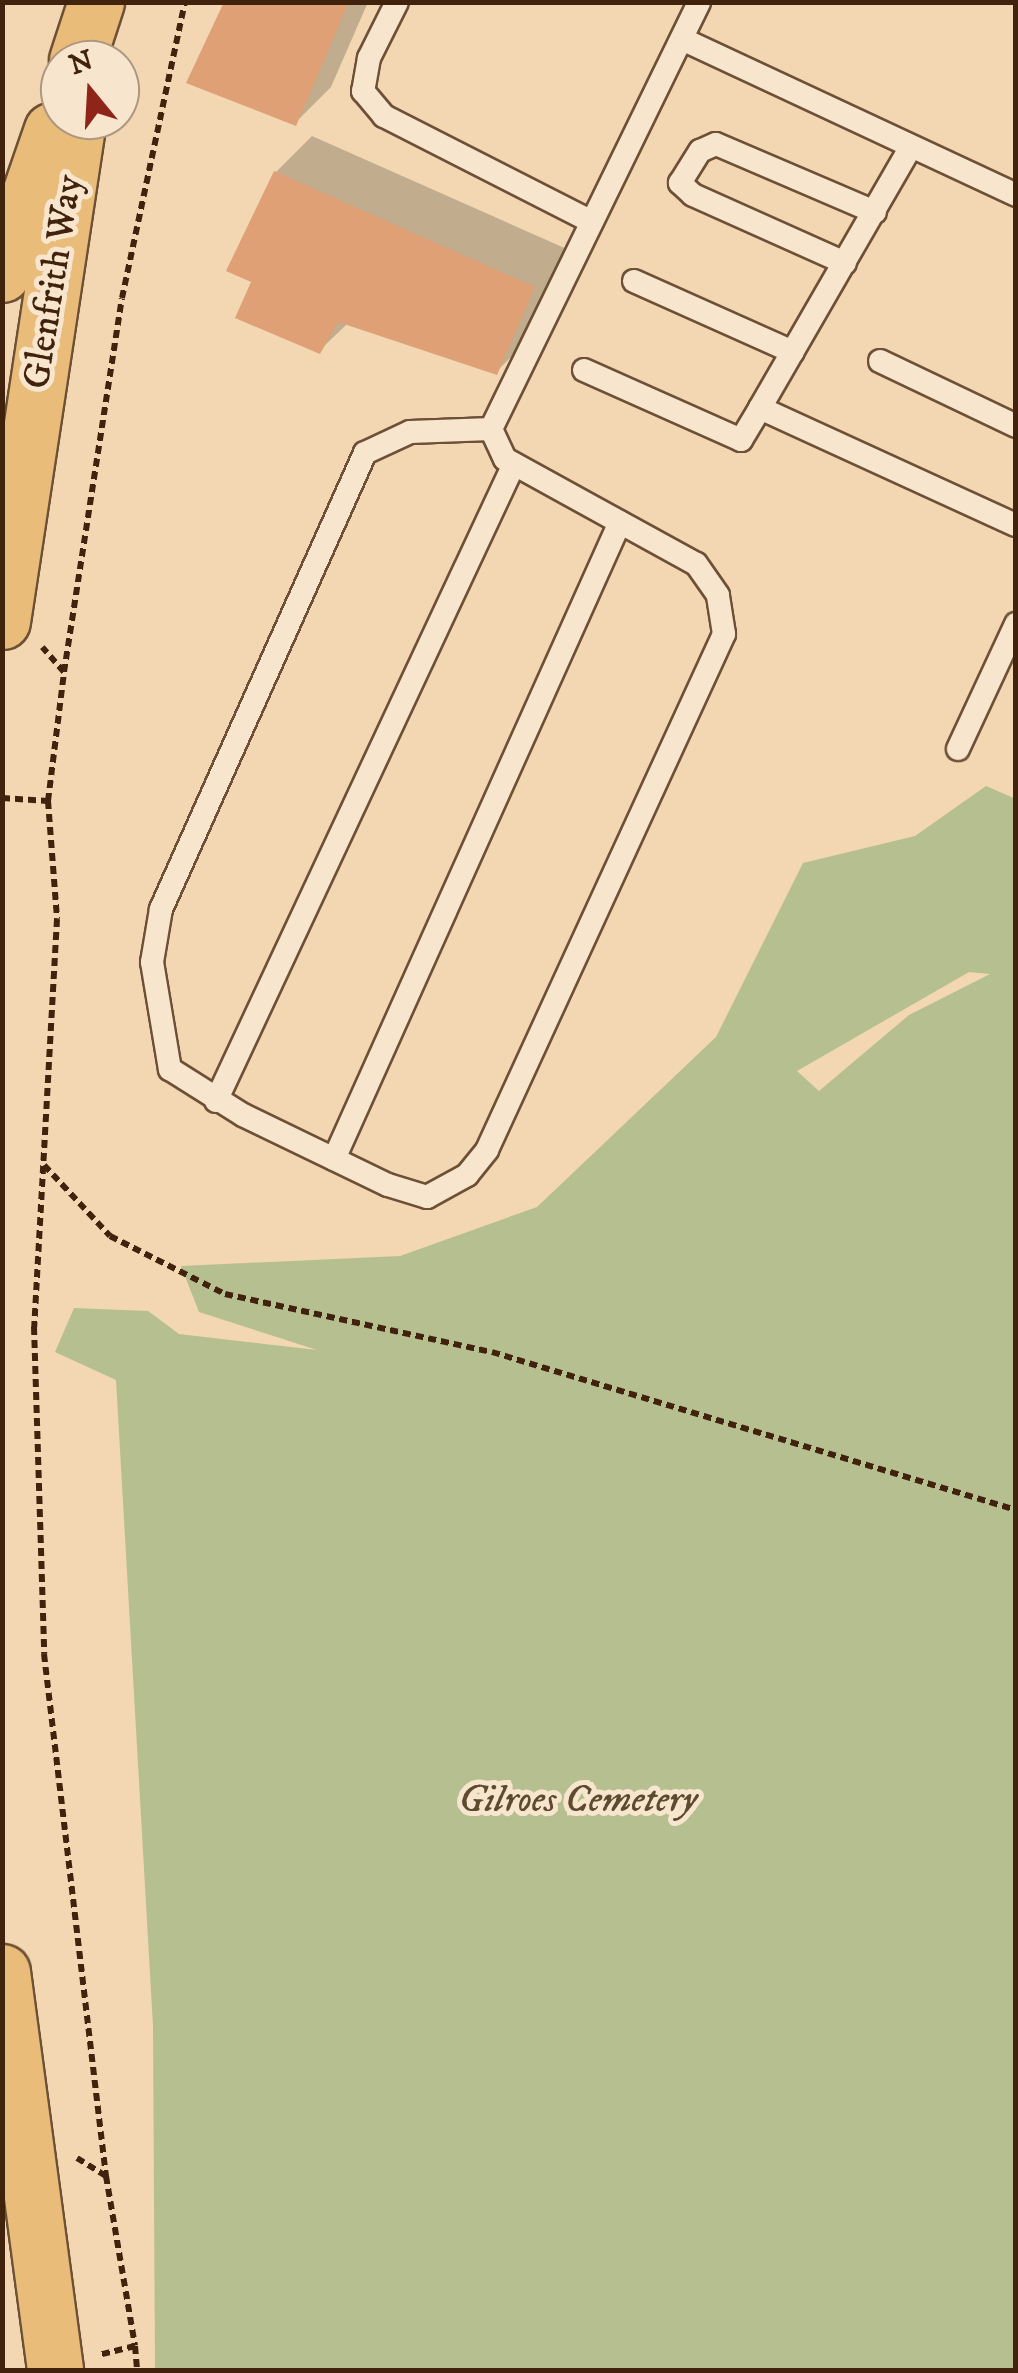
<!DOCTYPE html>
<html>
<head>
<meta charset="utf-8">
<style>
	body { margin:0 }
	#map { position:relative; width:1018px; height:2373px; overflow:hidden; background:#f2d7b2; font-family:"IM FELL DW Pica",serif }
	div>[style] { position:absolute }
	.green>* { inset:0; background:#b6bf90 }
	.shadow>* { inset:0; background:#0003 }
	.building>* { inset:0; background:#dea074 }
	.path>* { height:6px; margin-top:-3px; transform-origin:0; background:repeating-linear-gradient(90deg,#41230d 0 8px,transparent 0 13px) }
	.roads { filter:drop-shadow(2px 0 #6d5036) drop-shadow(-2px 0 #6d5036) drop-shadow(0 2px #6d5036) drop-shadow(0 -2px #6d5036) }
	.lane>* { height:22px; margin:-11px; padding:0 11px; transform-origin:11px; border-radius:11px; background:#f7e5cd }
	.highway>* { height:55px; margin:-27.5px; padding:0 27.5px; transform-origin:27.5px; border-radius:27.5px; background:#e9bc79 }
	span { translate:-50% -50%; white-space:nowrap; text-align:center; line-height:1.15; -webkit-text-stroke:10px #f7e5cd; paint-order:stroke }
	.street-label { font-size:38px; color:#41230d }
	.park-label { font-size:38px; color:#5e4a2e; font-style:italic }
	.frame { position:absolute; inset:0; border:5px solid #41230d; pointer-events:none }
	.north { position:absolute; left:40px; top:40px; width:100px; height:100px; box-sizing:border-box; background:#f7e5cd; border:2px solid #ae9780; border-radius:50%; rotate:342deg; font-size:28px; font-weight:700; line-height:40px; text-align:center; color:#41230d }
	.north::after { content:''; display:block; margin:auto; width:35px; height:45px; background:#8f2418; clip-path:polygon(50% 0,100% 100%,50% 72%,0 100%) }
</style>
</head>
<body>
<div id="map">
	<div class="green">
		<i style="clip-path:polygon(evenodd,986px 786px,1016px 799px,1015px 2370px,155px 2370px,153px 2026px,116px 1380px,55px 1352px,74px 1308px,148px 1311px,179px 1334px,317px 1350px,199px 1312px,181px 1266px,400px 1256px,537px 1207px,716px 1037px,803px 863px,915px 836px,986px 786px,969px 972px,990px 974px,909px 1015px,819px 1091px,797px 1071px,969px 972px)"></i>
	</div>
	<div class="shadow">
		<i style="clip-path:polygon(227px 2px,368px 2px,331px 87px,295px 123px)"></i>
		<i style="clip-path:polygon(312px 136px,569px 250px,532px 336px,496px 372px,348px 323px,319px 351px,254px 281px,276px 172px)"></i>
	</div>
	<div class="building">
		<i style="clip-path:polygon(224px 2px,349px 2px,296px 126px,186px 83px)"></i>
		<i style="clip-path:polygon(274px 171px,535px 287px,497px 375px,338px 322px,320px 354px,235px 318px,251px 282px,226px 271px)"></i>
	</div>
	<div class="path">
		<i style="left:64px;top:672px;width:378px;rotate:-81.2deg"></i>
		<i style="left:122px;top:298px;width:303px;rotate:-78deg"></i>
		<i style="left:2px;top:798px;width:46px;rotate:3.7deg"></i>
		<i style="left:48px;top:801px;width:130px;rotate:-82.9deg"></i>
		<i style="left:64px;top:672px;width:33px;rotate:-131deg"></i>
		<i style="left:48px;top:801px;width:118px;rotate:85.6deg"></i>
		<i style="left:57px;top:919px;width:409px;rotate:93.2deg"></i>
		<i style="left:34px;top:1327px;width:327px;rotate:88.2deg"></i>
		<i style="left:44px;top:1654px;width:526px;rotate:83.23deg"></i>
		<i style="left:44px;top:1165px;width:97px;rotate:47.1deg"></i>
		<i style="left:110px;top:1236px;width:129px;rotate:26.8deg"></i>
		<i style="left:225px;top:1294px;width:273px;rotate:12.3deg"></i>
		<i style="left:492px;top:1352px;width:547px;rotate:16.78deg"></i>
		<i style="left:77px;top:2158px;width:34px;rotate:32deg"></i>
		<i style="left:106px;top:2176px;width:172px;rotate:80.3deg"></i>
		<i style="left:135px;top:2346px;width:36px;rotate:166deg"></i>
		<i style="left:135px;top:2346px;width:24px;rotate:85deg"></i>
	</div>
	<div class="roads">
		<div class="lane">
			<i style="left:397px;top:2px;width:63px;rotate:116.6deg"></i>
			<i style="left:369px;top:58px;width:34px;rotate:100deg"></i>
			<i style="left:363px;top:91px;width:33px;rotate:50deg"></i>
			<i style="left:384px;top:116px;width:233px;rotate:27deg"></i>
			<i style="left:682px;top:39px;width:369px;rotate:25deg"></i>
			<i style="left:845px;top:263px;width:167px;rotate:-155.9deg"></i>
			<i style="left:693px;top:195px;width:18px;rotate:-137deg"></i>
			<i style="left:680px;top:183px;width:38px;rotate:-58deg"></i>
			<i style="left:700px;top:151px;width:17px;rotate:-24deg"></i>
			<i style="left:716px;top:144px;width:173px;rotate:23.2deg"></i>
			<i style="left:634px;top:281px;width:174px;rotate:24.1deg"></i>
			<i style="left:880px;top:361px;width:151px;rotate:25.5deg"></i>
			<i style="left:584px;top:370px;width:172px;rotate:24deg"></i>
			<i style="left:741px;top:440px;width:37px;rotate:-59deg"></i>
			<i style="left:760px;top:408px;width:281px;rotate:24.6deg"></i>
			<i style="left:760px;top:408px;width:302px;rotate:-60deg"></i>
			<i style="left:491px;top:429px;width:81px;rotate:177.9deg"></i>
			<i style="left:410px;top:432px;width:50px;rotate:155deg"></i>
			<i style="left:365px;top:453px;width:500px;rotate:114.1deg"></i>
			<i style="left:161px;top:909px;width:54px;rotate:99.6deg"></i>
			<i style="left:152px;top:962px;width:109px;rotate:80.5deg"></i>
			<i style="left:170px;top:1069px;width:86px;rotate:32.2deg"></i>
			<i style="left:243px;top:1115px;width:161px;rotate:25.8deg"></i>
			<i style="left:388px;top:1185px;width:41px;rotate:17.1deg"></i>
			<i style="left:427px;top:1197px;width:46px;rotate:-28.8deg"></i>
			<i style="left:467px;top:1175px;width:32px;rotate:-51deg"></i>
			<i style="left:487px;top:1150px;width:568px;rotate:-65.33deg"></i>
			<i style="left:724px;top:634px;width:39px;rotate:-99deg"></i>
			<i style="left:718px;top:595px;width:38px;rotate:-125deg"></i>
			<i style="left:696px;top:564px;width:218px;rotate:-151.2deg"></i>
			<i style="left:505px;top:459px;width:33px;rotate:-115deg"></i>
			<i style="left:491px;top:429px;width:475px;rotate:-64deg"></i>
			<i style="left:958px;top:749px;width:138px;rotate:-65.1deg"></i>
			<i style="left:216px;top:1101px;width:703px;rotate:-64.93deg"></i>
			<i style="left:334px;top:1159px;width:698px;rotate:-65.82deg"></i>
		</div>
		<div class="highway">
			<i style="left:77px;top:60px;width:61px;rotate:-71.9deg"></i>
			<i style="left:2px;top:274px;width:152px;rotate:-70.9deg"></i>
			<i style="left:2px;top:621px;width:507px;rotate:-81.37deg"></i>
			<i style="left:2px;top:1972px;width:402px;rotate:82.4deg"></i>
		</div>
	</div>
	<div class="street-label">
		<span style="left:54px;top:282px;rotate:-81deg">Glenfrith Way</span>
	</div>
	<div class="park-label">
		<span style="left:578px;top:1801px">Gilroes Cemetery</span>
	</div>
	<div class="frame"></div>
	<div class="north">N</div>
</div>
</body>
</html>
